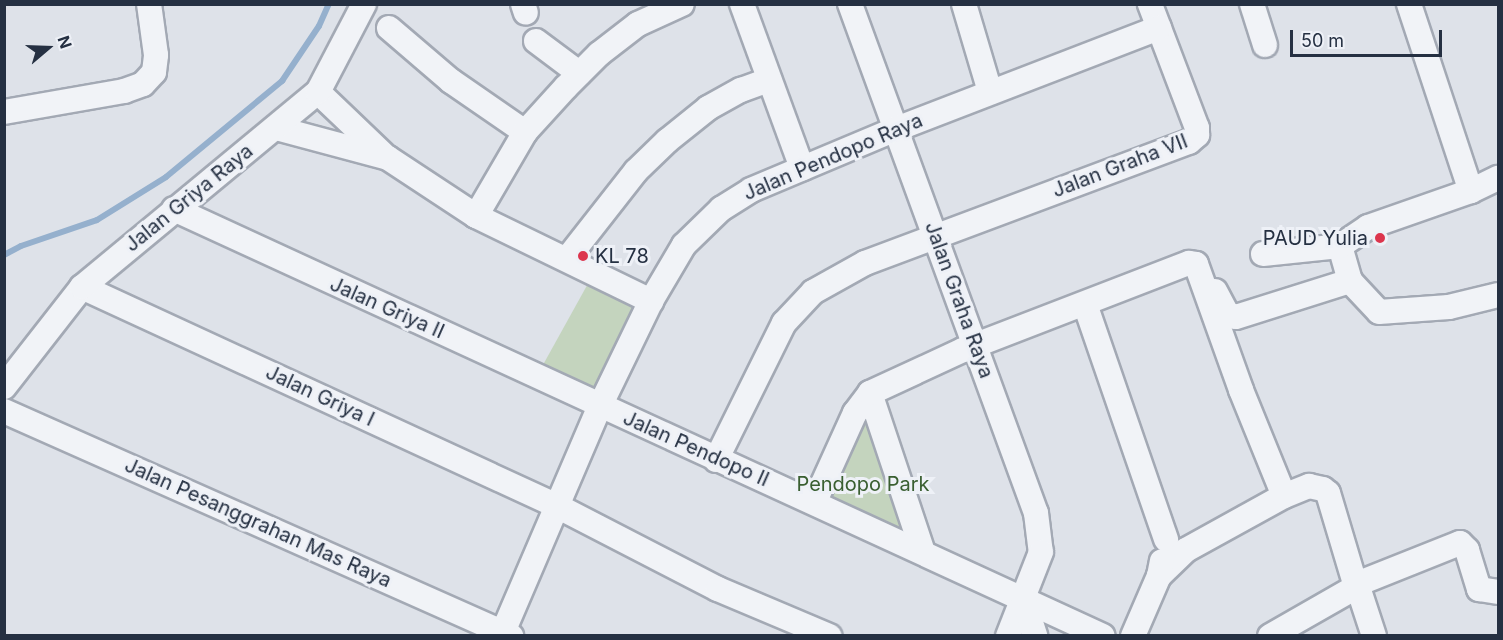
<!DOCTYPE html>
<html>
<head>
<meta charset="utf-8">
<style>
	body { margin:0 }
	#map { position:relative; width:1503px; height:640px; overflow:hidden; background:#dee2e9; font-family:Inter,sans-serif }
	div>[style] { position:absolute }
	.green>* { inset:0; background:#c4d4be; transform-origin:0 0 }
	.stream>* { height:6px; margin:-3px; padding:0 3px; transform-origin:3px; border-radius:3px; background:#95b0cd }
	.roads { filter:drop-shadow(2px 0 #a3a9b4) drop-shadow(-2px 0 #a3a9b4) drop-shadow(0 2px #a3a9b4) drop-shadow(0 -2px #a3a9b4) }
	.minor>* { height:24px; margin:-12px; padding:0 12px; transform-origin:12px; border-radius:12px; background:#f1f3f7 }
	.dots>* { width:16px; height:16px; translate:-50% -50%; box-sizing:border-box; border:3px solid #eef1f7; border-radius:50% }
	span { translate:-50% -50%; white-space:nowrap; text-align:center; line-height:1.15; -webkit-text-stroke:6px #eef1f7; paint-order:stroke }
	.street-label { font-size:20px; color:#253042 }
	.poi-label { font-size:20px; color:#253042 }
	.right { translate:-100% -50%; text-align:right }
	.left { translate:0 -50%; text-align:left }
	.park-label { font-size:20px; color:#3a5f31 }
	.frame { position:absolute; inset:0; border:6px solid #253042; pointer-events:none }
	.north { position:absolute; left:18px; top:18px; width:60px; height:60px; -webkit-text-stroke:4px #eef1f7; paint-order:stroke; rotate:71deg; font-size:16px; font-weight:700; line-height:24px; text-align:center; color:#253042 }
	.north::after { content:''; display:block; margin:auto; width:21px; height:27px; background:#253042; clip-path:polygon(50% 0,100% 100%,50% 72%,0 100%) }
	.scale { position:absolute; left:1290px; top:30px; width:152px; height:27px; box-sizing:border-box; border:3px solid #253042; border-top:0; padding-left:8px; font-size:18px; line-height:21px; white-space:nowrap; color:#253042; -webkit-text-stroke:4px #eef1f7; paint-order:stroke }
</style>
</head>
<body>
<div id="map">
	<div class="green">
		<i style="left:590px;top:280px;width:58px;height:100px;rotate:29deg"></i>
		<i style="clip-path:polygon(868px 402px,915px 541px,821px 499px)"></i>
	</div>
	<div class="stream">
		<i style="left:4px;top:255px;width:19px;rotate:-28deg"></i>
		<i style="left:21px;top:246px;width:80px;rotate:-18.9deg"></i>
		<i style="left:97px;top:220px;width:81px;rotate:-31.9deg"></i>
		<i style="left:166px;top:177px;width:151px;rotate:-39.6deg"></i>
		<i style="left:282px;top:81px;width:66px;rotate:-56.1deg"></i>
		<i style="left:319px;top:26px;width:24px;rotate:-66deg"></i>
	</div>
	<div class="roads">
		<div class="minor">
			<i style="left:523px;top:4px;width:9px;rotate:72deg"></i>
			<i style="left:742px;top:4px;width:175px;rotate:69.9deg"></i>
			<i style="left:850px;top:4px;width:542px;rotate:69.93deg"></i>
			<i style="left:1036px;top:513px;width:39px;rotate:83deg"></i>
			<i style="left:1041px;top:552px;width:90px;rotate:111.4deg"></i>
			<i style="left:964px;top:4px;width:92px;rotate:73.5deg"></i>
			<i style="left:1252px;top:4px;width:43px;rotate:72.4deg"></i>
			<i style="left:1409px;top:4px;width:197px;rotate:71.7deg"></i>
			<i style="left:389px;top:28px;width:82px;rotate:40.5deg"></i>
			<i style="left:451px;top:81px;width:90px;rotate:34.6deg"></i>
			<i style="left:536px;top:41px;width:54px;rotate:36.7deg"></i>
			<i style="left:318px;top:92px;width:94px;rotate:43.7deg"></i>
			<i style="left:4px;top:112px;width:122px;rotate:-9.9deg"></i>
			<i style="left:124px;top:91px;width:20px;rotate:-20deg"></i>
			<i style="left:143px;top:84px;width:16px;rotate:-47deg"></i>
			<i style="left:154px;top:72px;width:17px;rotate:-83deg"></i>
			<i style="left:156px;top:55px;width:51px;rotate:-97.8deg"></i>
			<i style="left:276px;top:128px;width:116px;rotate:15deg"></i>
			<i style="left:388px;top:158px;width:105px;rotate:33.4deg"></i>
			<i style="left:476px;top:216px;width:195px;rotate:25.9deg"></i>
			<i style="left:174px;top:209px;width:1022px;rotate:24.69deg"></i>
			<i style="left:476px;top:216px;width:97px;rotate:-59.7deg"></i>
			<i style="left:525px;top:132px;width:61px;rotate:-47.7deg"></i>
			<i style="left:566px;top:87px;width:47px;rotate:-45deg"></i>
			<i style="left:599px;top:54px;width:49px;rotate:-37.6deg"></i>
			<i style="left:638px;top:24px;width:48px;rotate:-24.4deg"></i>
			<i style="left:1340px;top:246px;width:36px;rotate:74deg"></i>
			<i style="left:1350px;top:281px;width:42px;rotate:46.9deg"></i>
			<i style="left:1379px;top:312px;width:70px;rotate:-4.1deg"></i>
			<i style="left:1449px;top:307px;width:50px;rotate:-13.8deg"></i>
			<i style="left:1263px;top:254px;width:77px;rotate:-5.9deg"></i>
			<i style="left:1340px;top:246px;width:34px;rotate:-34deg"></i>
			<i style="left:1368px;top:227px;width:109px;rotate:-19.3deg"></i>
			<i style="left:1471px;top:191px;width:30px;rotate:-26deg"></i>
			<i style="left:567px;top:259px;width:112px;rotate:-51.9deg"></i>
			<i style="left:636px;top:171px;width:43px;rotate:-44.1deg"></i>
			<i style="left:667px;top:141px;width:53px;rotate:-38.8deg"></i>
			<i style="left:708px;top:108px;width:38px;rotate:-29deg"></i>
			<i style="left:741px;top:90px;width:30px;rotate:-20deg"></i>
			<i style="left:82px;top:287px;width:523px;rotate:24.75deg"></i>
			<i style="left:557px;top:506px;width:181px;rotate:27.3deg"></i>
			<i style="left:718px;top:589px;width:121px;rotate:22.9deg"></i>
			<i style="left:1215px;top:291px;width:26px;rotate:62deg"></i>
			<i style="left:1227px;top:314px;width:9px;rotate:18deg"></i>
			<i style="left:1236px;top:317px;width:120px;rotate:-17.5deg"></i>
			<i style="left:1085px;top:304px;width:249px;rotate:71deg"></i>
			<i style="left:4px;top:387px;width:127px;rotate:-52deg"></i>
			<i style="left:82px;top:287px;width:306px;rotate:-39.6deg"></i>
			<i style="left:318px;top:92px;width:99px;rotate:-62.4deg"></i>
			<i style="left:870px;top:393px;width:168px;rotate:71.6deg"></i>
			<i style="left:4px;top:411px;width:555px;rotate:23.93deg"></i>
			<i style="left:716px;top:460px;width:153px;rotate:-63.6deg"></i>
			<i style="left:784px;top:323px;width:42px;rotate:-46.9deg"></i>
			<i style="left:813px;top:292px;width:60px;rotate:-29.1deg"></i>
			<i style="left:865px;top:263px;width:346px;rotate:-20.5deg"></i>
			<i style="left:1189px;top:142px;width:11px;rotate:-41deg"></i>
			<i style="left:1197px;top:135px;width:7px;rotate:-90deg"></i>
			<i style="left:1197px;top:128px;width:133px;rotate:-110.8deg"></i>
			<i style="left:815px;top:501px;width:97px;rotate:-65.6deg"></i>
			<i style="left:855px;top:413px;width:25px;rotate:-53deg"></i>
			<i style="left:870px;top:393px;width:102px;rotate:-24.8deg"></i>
			<i style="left:963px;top:350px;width:242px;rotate:-21.1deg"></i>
			<i style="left:1189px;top:263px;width:7px;rotate:8deg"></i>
			<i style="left:1196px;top:264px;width:134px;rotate:70.3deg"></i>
			<i style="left:1241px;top:390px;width:114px;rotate:67.9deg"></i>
			<i style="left:1159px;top:576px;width:37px;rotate:-44deg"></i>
			<i style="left:1186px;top:550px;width:112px;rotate:-28.9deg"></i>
			<i style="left:1284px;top:496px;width:27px;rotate:-22deg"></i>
			<i style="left:1309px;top:486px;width:14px;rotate:12deg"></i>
			<i style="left:1323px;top:489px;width:6px;rotate:39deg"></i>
			<i style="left:1328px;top:493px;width:98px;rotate:73.4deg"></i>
			<i style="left:1356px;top:587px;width:99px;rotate:150.3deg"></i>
			<i style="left:1023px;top:598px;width:40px;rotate:72deg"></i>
			<i style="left:503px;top:632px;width:246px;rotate:-66.8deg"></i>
			<i style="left:600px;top:406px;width:117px;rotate:-64.1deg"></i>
			<i style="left:651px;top:301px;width:65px;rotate:-59.5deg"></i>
			<i style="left:684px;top:245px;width:52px;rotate:-44.2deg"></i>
			<i style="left:721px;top:209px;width:36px;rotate:-32deg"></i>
			<i style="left:751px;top:190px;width:155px;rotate:-22.8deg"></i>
			<i style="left:894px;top:130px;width:284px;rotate:-21.1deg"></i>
			<i style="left:1133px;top:636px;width:65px;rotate:-66.6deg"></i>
			<i style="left:1159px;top:576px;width:15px;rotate:-79deg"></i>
			<i style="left:1374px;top:636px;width:55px;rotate:-108.1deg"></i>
			<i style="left:1357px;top:584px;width:111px;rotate:-21.7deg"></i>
			<i style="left:1460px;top:543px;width:10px;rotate:45deg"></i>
			<i style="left:1467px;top:550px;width:41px;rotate:72.9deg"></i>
			<i style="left:1479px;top:589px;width:19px;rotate:9deg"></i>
		</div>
	</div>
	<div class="dots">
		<i style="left:1380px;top:238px;background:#dc354d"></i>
		<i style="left:583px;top:256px;background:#dc354d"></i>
	</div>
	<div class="street-label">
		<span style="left:833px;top:157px;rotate:-23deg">Jalan Pendopo Raya</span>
		<span style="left:1120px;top:166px;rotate:-21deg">Jalan Graha VII</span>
		<span style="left:189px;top:198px;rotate:-39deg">Jalan Griya Raya</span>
		<span style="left:959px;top:300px;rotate:70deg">Jalan Graha Raya</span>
		<span style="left:387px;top:308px;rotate:24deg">Jalan Griya II</span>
		<span style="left:320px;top:396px;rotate:25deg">Jalan Griya I</span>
		<span style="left:696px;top:449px;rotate:24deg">Jalan Pendopo II</span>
		<span style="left:258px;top:523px;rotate:24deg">Jalan Pesanggrahan Mas Raya</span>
	</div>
	<div class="poi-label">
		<span class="right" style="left:1368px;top:238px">PAUD Yulia</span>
		<span class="left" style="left:595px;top:256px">KL 78</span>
	</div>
	<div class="park-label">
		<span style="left:863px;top:484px">Pendopo Park</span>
	</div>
	<div class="frame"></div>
	<div class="north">N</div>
	<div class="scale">50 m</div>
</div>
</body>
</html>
